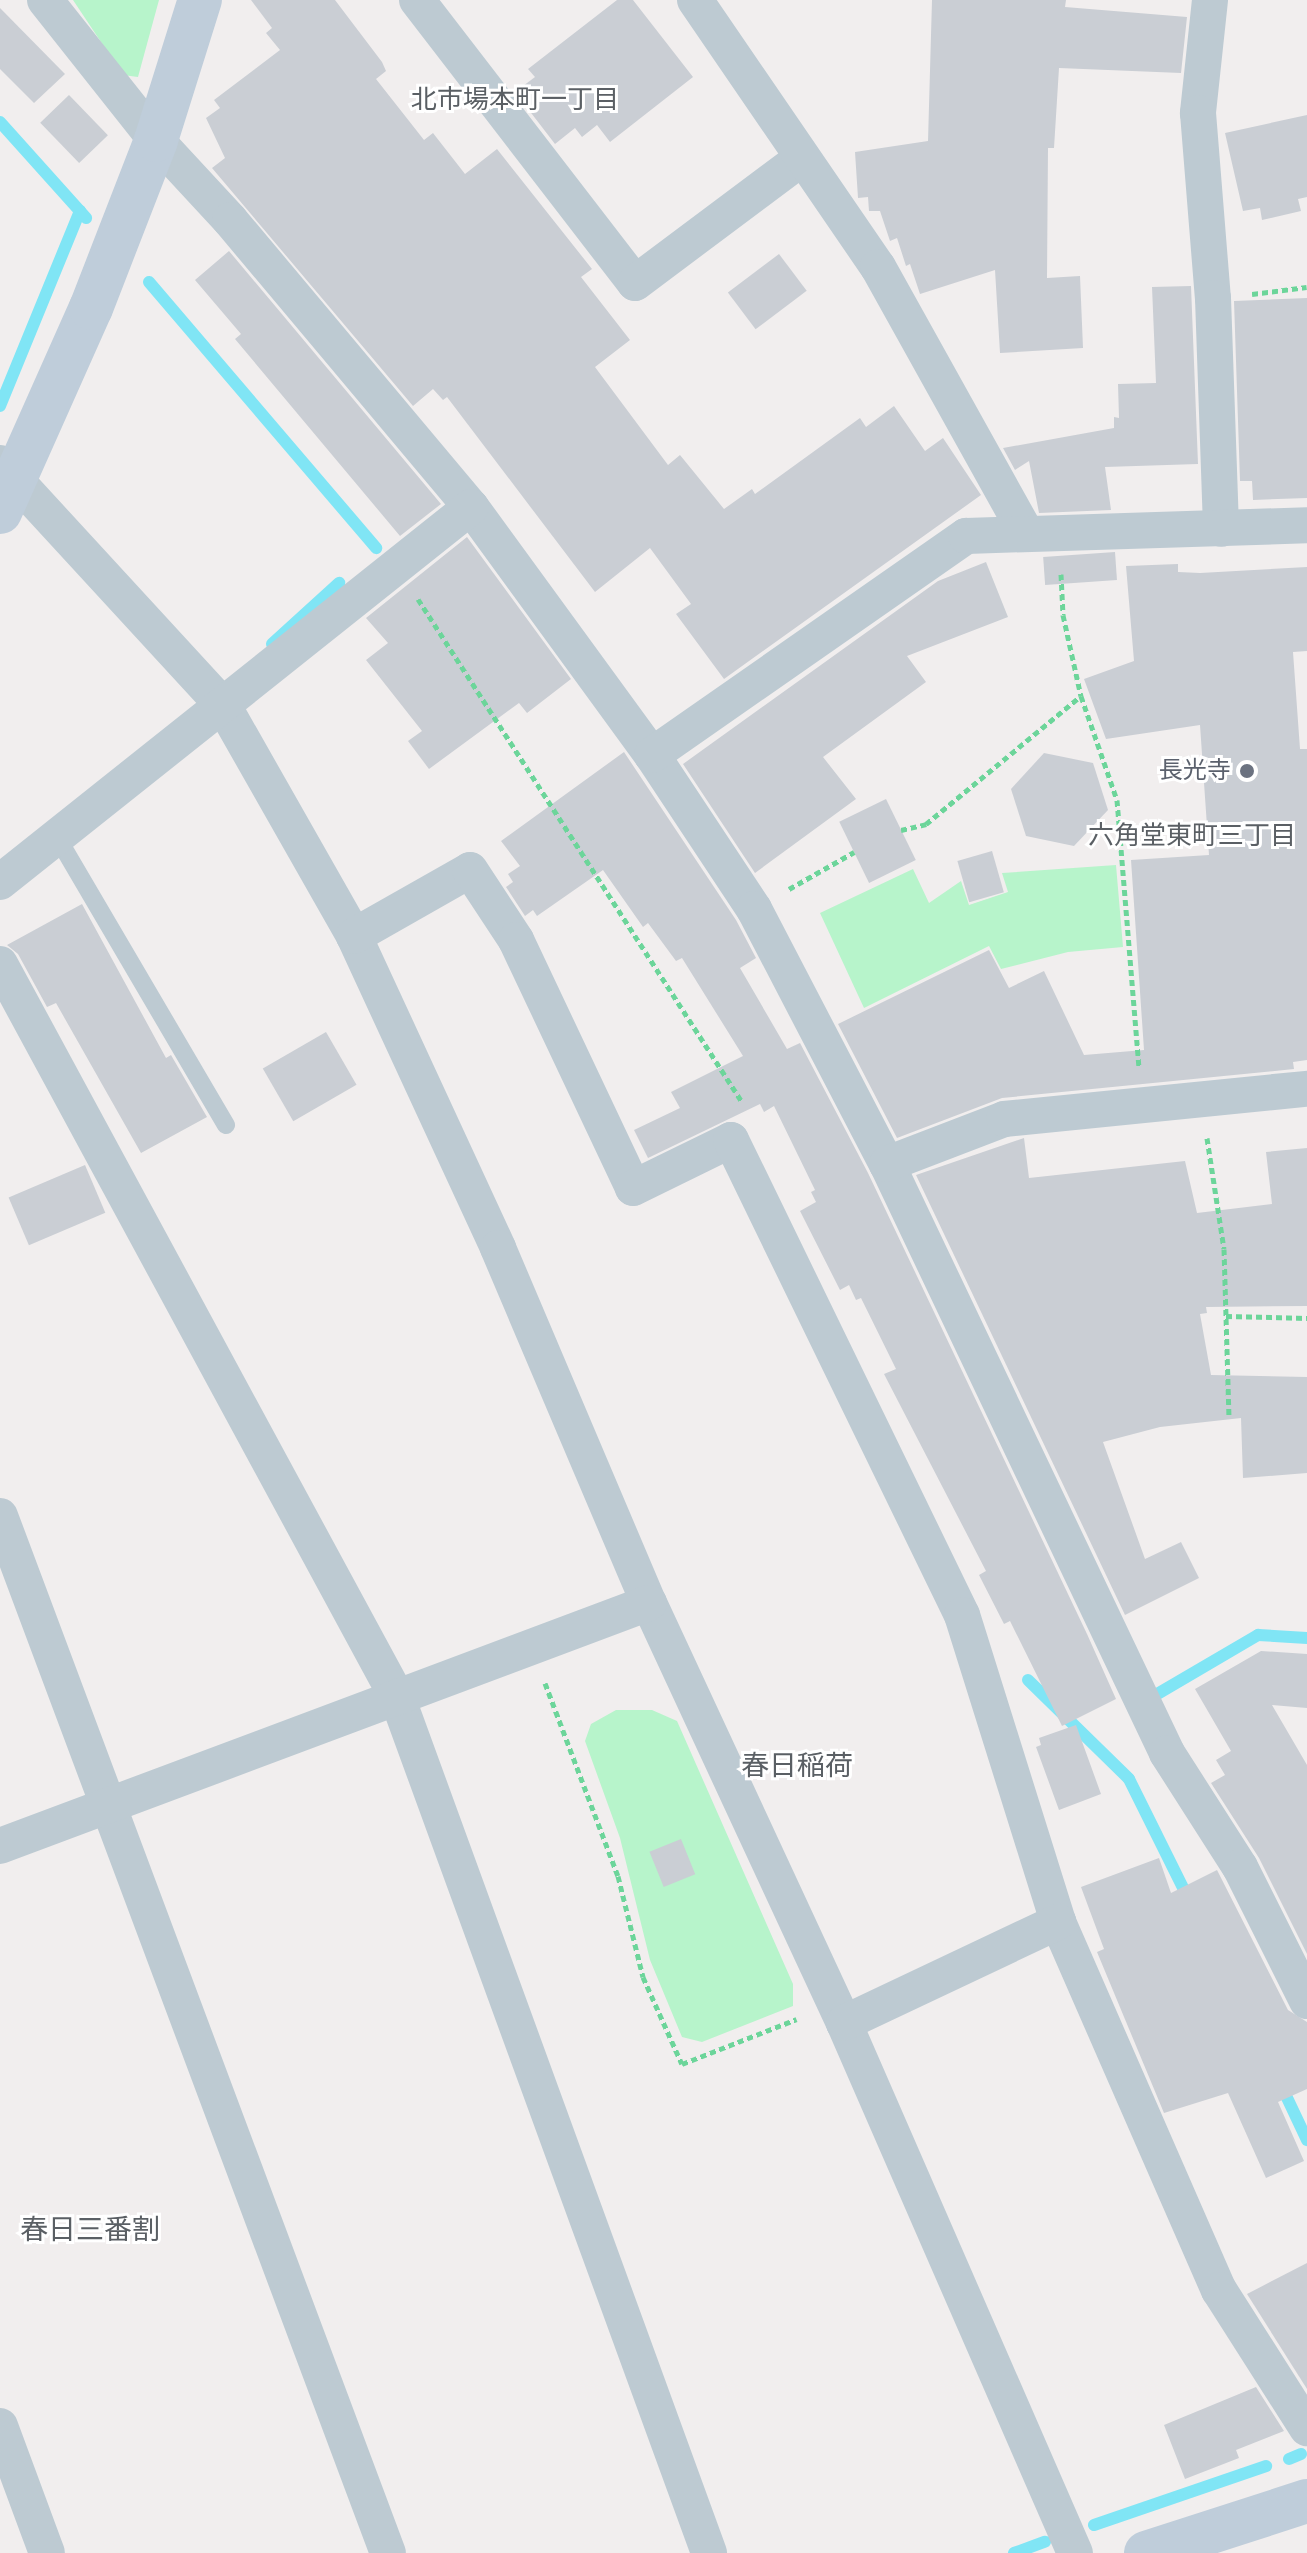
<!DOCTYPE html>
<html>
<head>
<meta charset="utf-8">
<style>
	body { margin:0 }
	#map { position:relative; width:1307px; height:2553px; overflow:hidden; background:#f1eeee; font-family:"Roboto Condensed","Noto Sans JP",sans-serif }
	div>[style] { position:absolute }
	.green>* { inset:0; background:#b7f4cb }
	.stream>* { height:12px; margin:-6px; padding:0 6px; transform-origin:6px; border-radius:6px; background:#80e5f5 }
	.building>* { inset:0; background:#caced4; transform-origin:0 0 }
	.path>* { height:5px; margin-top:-2.5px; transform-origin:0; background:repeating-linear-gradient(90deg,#6cd59a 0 6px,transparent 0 10px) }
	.lane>* { height:18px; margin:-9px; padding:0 9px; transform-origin:9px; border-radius:9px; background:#bdcad2 }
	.street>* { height:36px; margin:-18px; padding:0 18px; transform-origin:18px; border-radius:18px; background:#bdcad2 }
	.secondary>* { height:44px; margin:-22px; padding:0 22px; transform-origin:22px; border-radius:22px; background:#bfcdda }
	.dots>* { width:22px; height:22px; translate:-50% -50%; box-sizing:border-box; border:4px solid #fff; border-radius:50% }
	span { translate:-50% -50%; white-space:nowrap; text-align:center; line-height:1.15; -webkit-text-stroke:6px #fff; paint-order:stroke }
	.worship-label { font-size:24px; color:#5b616d }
	.right { translate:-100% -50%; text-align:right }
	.neighbourhood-label { font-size:26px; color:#5a5f64 }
	.quarter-label { font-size:28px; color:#5a5f64 }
</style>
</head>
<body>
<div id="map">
	<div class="green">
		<i style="clip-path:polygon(73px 0,159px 0,138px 77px,123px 75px)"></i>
		<i style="clip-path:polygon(1116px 865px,1123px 947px,1068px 952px,1001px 969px,989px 946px,864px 1008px,820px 913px,913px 869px,929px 903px,961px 881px,969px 905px,1008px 892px,1002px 873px)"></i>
		<i style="clip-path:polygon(616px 1710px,652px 1710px,677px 1721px,793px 1984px,793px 2006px,702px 2042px,682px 2037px,650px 1960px,620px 1838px,585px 1741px,591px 1724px)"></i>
	</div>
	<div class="stream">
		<i style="left:0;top:122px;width:129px;rotate:48.1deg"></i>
		<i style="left:149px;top:282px;width:350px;rotate:49.5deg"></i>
		<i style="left:0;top:406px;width:211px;rotate:-67.7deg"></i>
		<i style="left:272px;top:644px;width:91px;rotate:-42.3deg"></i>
		<i style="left:1028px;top:1680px;width:141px;rotate:44.4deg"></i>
		<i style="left:1129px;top:1779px;width:135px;rotate:63.6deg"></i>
		<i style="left:1159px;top:1693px;width:115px;rotate:-30.4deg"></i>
		<i style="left:1258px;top:1635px;width:49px;rotate:3.5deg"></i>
		<i style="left:1281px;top:2085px;width:61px;rotate:64.7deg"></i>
		<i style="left:1289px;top:2459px;width:13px;rotate:-23deg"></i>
		<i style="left:1094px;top:2525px;width:182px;rotate:-18.9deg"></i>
		<i style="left:1014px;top:2553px;width:33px;rotate:-20deg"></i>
	</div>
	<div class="building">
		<i style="clip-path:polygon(251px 0,335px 0,382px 62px,386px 71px,376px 79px,424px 140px,433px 133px,465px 174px,497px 149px,592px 269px,581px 277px,630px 340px,595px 367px,668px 465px,680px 455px,724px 509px,752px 489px,755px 494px,860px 418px,866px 427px,894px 406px,925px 451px,943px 438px,981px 495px,724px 679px,676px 614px,691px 604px,650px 548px,595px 592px,447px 397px,443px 400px,433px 389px,413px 406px,212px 168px,225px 158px,206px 118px,220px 108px,214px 100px,280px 50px,266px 33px,272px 28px)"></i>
		<i style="clip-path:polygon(617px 0,633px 0,693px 77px,610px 142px,597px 125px,582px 137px,575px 128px,555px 144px,515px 92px,535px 77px,528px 69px)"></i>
		<i style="clip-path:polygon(932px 0,1066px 0,1065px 7px,1187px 17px,1181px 73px,1059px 68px,1054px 148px,1048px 148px,1047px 278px,1080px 276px,1083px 348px,1000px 353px,995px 270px,920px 294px,910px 264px,906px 266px,897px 238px,890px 241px,880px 211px,869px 211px,868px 197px,858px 198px,855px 152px,928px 141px)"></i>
		<i style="clip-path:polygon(0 8px,65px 74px,34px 103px,0 69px)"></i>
		<i style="left:69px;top:95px;width:56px;height:40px;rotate:46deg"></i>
		<i style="clip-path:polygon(1307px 115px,1307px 197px,1298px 199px,1301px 211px,1262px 220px,1260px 208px,1243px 211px,1225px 133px)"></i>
		<i style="clip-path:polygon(229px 251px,441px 504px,400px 536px,235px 339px,241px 334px,195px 280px)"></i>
		<i style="left:779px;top:254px;width:46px;height:64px;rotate:53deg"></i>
		<i style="clip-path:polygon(1191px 286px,1198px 464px,1105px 467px,1111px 510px,1039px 513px,1029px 461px,1015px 470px,1003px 448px,1114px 428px,1114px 417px,1119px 418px,1118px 384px,1156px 383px,1152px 287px)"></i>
		<i style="clip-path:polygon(1307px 298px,1307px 498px,1253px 500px,1252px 481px,1240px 481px,1234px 301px)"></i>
		<i style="clip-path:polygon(467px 537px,571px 679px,527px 713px,519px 703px,429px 769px,408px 741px,422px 731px,366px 660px,388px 643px,366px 618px)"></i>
		<i style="left:1115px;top:552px;width:28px;height:72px;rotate:86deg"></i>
		<i style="clip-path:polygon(986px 562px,1008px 617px,907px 656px,926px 682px,823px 757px,856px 799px,755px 873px,683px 764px,938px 581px)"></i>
		<i style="clip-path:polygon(1178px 564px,1178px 572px,1200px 573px,1307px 567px,1307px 651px,1293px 652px,1300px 749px,1307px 749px,1307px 1060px,1293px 1062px,1294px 1069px,1002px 1098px,897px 1138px,838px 1024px,989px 950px,1009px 988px,1044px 971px,1084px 1055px,1144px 1050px,1131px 860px,1209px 855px,1200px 725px,1106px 739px,1084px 679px,1134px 661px,1126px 566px)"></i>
		<i style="clip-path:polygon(624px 752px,736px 920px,756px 958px,740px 968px,787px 1049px,800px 1043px,868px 1173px,1087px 1634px,1116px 1699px,1062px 1726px,1010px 1621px,1004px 1624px,979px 1575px,986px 1571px,884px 1374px,896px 1369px,861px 1298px,856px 1300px,849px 1285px,840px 1290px,800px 1211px,816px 1202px,811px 1192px,815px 1190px,774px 1106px,764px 1112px,760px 1104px,648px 1158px,634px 1130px,680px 1108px,671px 1092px,743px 1056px,682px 958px,676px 961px,648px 923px,643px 927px,603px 870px,537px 916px,533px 910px,525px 916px,506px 887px,513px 882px,508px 874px,520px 866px,501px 841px)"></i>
		<i style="clip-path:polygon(1044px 753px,1093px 763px,1108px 810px,1074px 846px,1026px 836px,1011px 789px)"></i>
		<i style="left:886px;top:799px;width:68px;height:52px;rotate:64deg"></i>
		<i style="left:992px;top:851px;width:43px;height:36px;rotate:74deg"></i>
		<i style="clip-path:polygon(82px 904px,166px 1058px,171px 1055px,207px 1117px,141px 1153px,56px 1003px,47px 1007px,18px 954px,7px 945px)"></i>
		<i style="left:326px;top:1032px;width:61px;height:73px;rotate:60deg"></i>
		<i style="clip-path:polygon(1024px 1138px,1029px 1178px,1185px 1161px,1197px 1213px,1272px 1204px,1266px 1152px,1307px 1148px,1307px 1306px,1206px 1307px,1207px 1313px,1200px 1314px,1211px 1375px,1307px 1377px,1307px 1473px,1243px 1478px,1241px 1418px,1160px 1427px,1103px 1442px,1145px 1559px,1181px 1542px,1199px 1578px,1125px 1615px,916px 1175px)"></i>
		<i style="left:85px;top:1165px;width:52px;height:83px;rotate:67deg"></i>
		<i style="clip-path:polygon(1261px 1651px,1307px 1654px,1307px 1708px,1272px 1705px,1307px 1765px,1307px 1954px,1259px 1858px,1211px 1783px,1225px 1775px,1216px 1760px,1231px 1751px,1195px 1689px)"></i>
		<i style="clip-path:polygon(1076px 1725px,1101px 1794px,1059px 1810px,1036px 1747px,1041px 1745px,1039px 1738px)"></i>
		<i style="left:681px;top:1839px;width:38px;height:34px;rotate:68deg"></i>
		<i style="clip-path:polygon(1159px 1858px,1171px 1893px,1217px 1870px,1288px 2010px,1307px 2022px,1307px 2089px,1278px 2102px,1304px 2161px,1266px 2178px,1228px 2093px,1164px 2113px,1097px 1952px,1104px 1949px,1081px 1887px)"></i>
		<i style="clip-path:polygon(1307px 2263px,1307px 2389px,1247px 2294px)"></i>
		<i style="clip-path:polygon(1256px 2387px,1284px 2431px,1236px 2450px,1239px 2458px,1185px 2479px,1164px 2425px)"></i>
	</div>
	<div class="path">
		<i style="left:1252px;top:294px;width:55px;rotate:-7.3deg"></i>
		<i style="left:1061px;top:574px;width:41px;rotate:87.2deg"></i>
		<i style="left:1063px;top:615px;width:83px;rotate:77.5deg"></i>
		<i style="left:1081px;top:696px;width:110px;rotate:70.9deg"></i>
		<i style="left:1117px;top:800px;width:268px;rotate:85.3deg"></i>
		<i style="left:418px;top:599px;width:598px;rotate:57.21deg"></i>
		<i style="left:901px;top:830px;width:26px;rotate:-13deg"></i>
		<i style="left:926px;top:824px;width:201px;rotate:-39.6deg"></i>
		<i style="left:789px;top:889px;width:75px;rotate:-29.6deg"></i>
		<i style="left:1207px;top:1138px;width:112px;rotate:81.3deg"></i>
		<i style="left:1224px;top:1249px;width:166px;rotate:88.3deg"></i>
		<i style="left:1226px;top:1316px;width:81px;rotate:1.4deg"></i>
		<i style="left:545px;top:1683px;width:206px;rotate:69.3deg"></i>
		<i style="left:618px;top:1876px;width:104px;rotate:76.1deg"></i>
		<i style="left:643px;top:1977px;width:95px;rotate:65.9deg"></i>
		<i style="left:682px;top:2064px;width:123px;rotate:-21.4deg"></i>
	</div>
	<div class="lane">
		<i style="left:57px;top:837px;width:334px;rotate:59.6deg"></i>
	</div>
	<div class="street">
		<i style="left:45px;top:0;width:179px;rotate:51.6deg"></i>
		<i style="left:156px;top:140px;width:109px;rotate:47.2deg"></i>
		<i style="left:230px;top:220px;width:375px;rotate:50deg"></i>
		<i style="left:471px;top:507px;width:307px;rotate:53.9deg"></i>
		<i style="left:652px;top:755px;width:185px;rotate:56.5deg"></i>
		<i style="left:754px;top:909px;width:288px;rotate:62.5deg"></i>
		<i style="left:887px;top:1164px;width:652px;rotate:64.57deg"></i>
		<i style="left:1167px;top:1753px;width:135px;rotate:57.4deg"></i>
		<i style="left:1240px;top:1867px;width:150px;rotate:63.4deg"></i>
		<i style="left:417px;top:0;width:357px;rotate:52.4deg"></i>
		<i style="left:635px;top:283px;width:209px;rotate:-36.8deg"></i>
		<i style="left:695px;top:0;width:324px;rotate:55.6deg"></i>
		<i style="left:878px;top:267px;width:304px;rotate:60.9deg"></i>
		<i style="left:1210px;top:0;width:114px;rotate:96.1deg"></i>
		<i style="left:1198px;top:113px;width:186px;rotate:85.4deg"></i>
		<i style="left:1213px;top:298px;width:231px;rotate:88deg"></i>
		<i style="left:0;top:463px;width:331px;rotate:47.4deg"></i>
		<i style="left:224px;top:707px;width:263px;rotate:60.4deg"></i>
		<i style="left:354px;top:936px;width:344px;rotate:65.2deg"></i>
		<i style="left:498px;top:1248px;width:386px;rotate:67deg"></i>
		<i style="left:649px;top:1603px;width:463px;rotate:65.1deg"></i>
		<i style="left:844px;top:2023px;width:578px;rotate:66.45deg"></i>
		<i style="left:652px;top:755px;width:383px;rotate:-34.9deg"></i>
		<i style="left:966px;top:536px;width:341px;rotate:-1.8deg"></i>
		<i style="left:0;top:882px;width:602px;rotate:-38.53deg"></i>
		<i style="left:354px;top:936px;width:133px;rotate:-29.6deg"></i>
		<i style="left:470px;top:870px;width:84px;rotate:56.7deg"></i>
		<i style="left:516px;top:940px;width:274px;rotate:64.7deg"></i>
		<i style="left:633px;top:1188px;width:109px;rotate:-26.1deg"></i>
		<i style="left:731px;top:1140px;width:528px;rotate:64.07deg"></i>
		<i style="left:962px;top:1615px;width:322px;rotate:72.6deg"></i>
		<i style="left:1058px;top:1922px;width:402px;rotate:66.4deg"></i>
		<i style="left:1219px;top:2290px;width:164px;rotate:57.5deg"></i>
		<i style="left:0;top:964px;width:834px;rotate:61.56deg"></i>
		<i style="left:397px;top:1697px;width:911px;rotate:69.97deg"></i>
		<i style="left:887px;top:1164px;width:125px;rotate:-21deg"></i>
		<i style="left:1004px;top:1119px;width:304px;rotate:-5.7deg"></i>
		<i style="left:0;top:1516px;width:1107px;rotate:69.49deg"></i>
		<i style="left:0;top:1846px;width:693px;rotate:-20.53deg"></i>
		<i style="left:844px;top:2023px;width:237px;rotate:-25.3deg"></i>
		<i style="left:0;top:2426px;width:135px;rotate:69.7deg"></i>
	</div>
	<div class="secondary">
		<i style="left:0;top:512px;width:223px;rotate:-66deg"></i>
		<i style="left:91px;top:308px;width:180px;rotate:-68.8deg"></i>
		<i style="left:156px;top:140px;width:147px;rotate:-72.6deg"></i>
		<i style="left:1146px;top:2553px;width:169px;rotate:-17.9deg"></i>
	</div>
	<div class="dots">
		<i style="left:1247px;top:771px;background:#6b7280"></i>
	</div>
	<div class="worship-label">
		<span class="right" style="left:1231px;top:771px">長光寺</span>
	</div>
	<div class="neighbourhood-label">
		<span style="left:515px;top:100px">北市場本町一丁目</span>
		<span style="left:1192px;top:836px">六角堂東町三丁目</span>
	</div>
	<div class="quarter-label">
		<span style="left:797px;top:1766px">春日稲荷</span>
		<span style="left:90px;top:2230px">春日三番割</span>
	</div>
</div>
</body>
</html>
